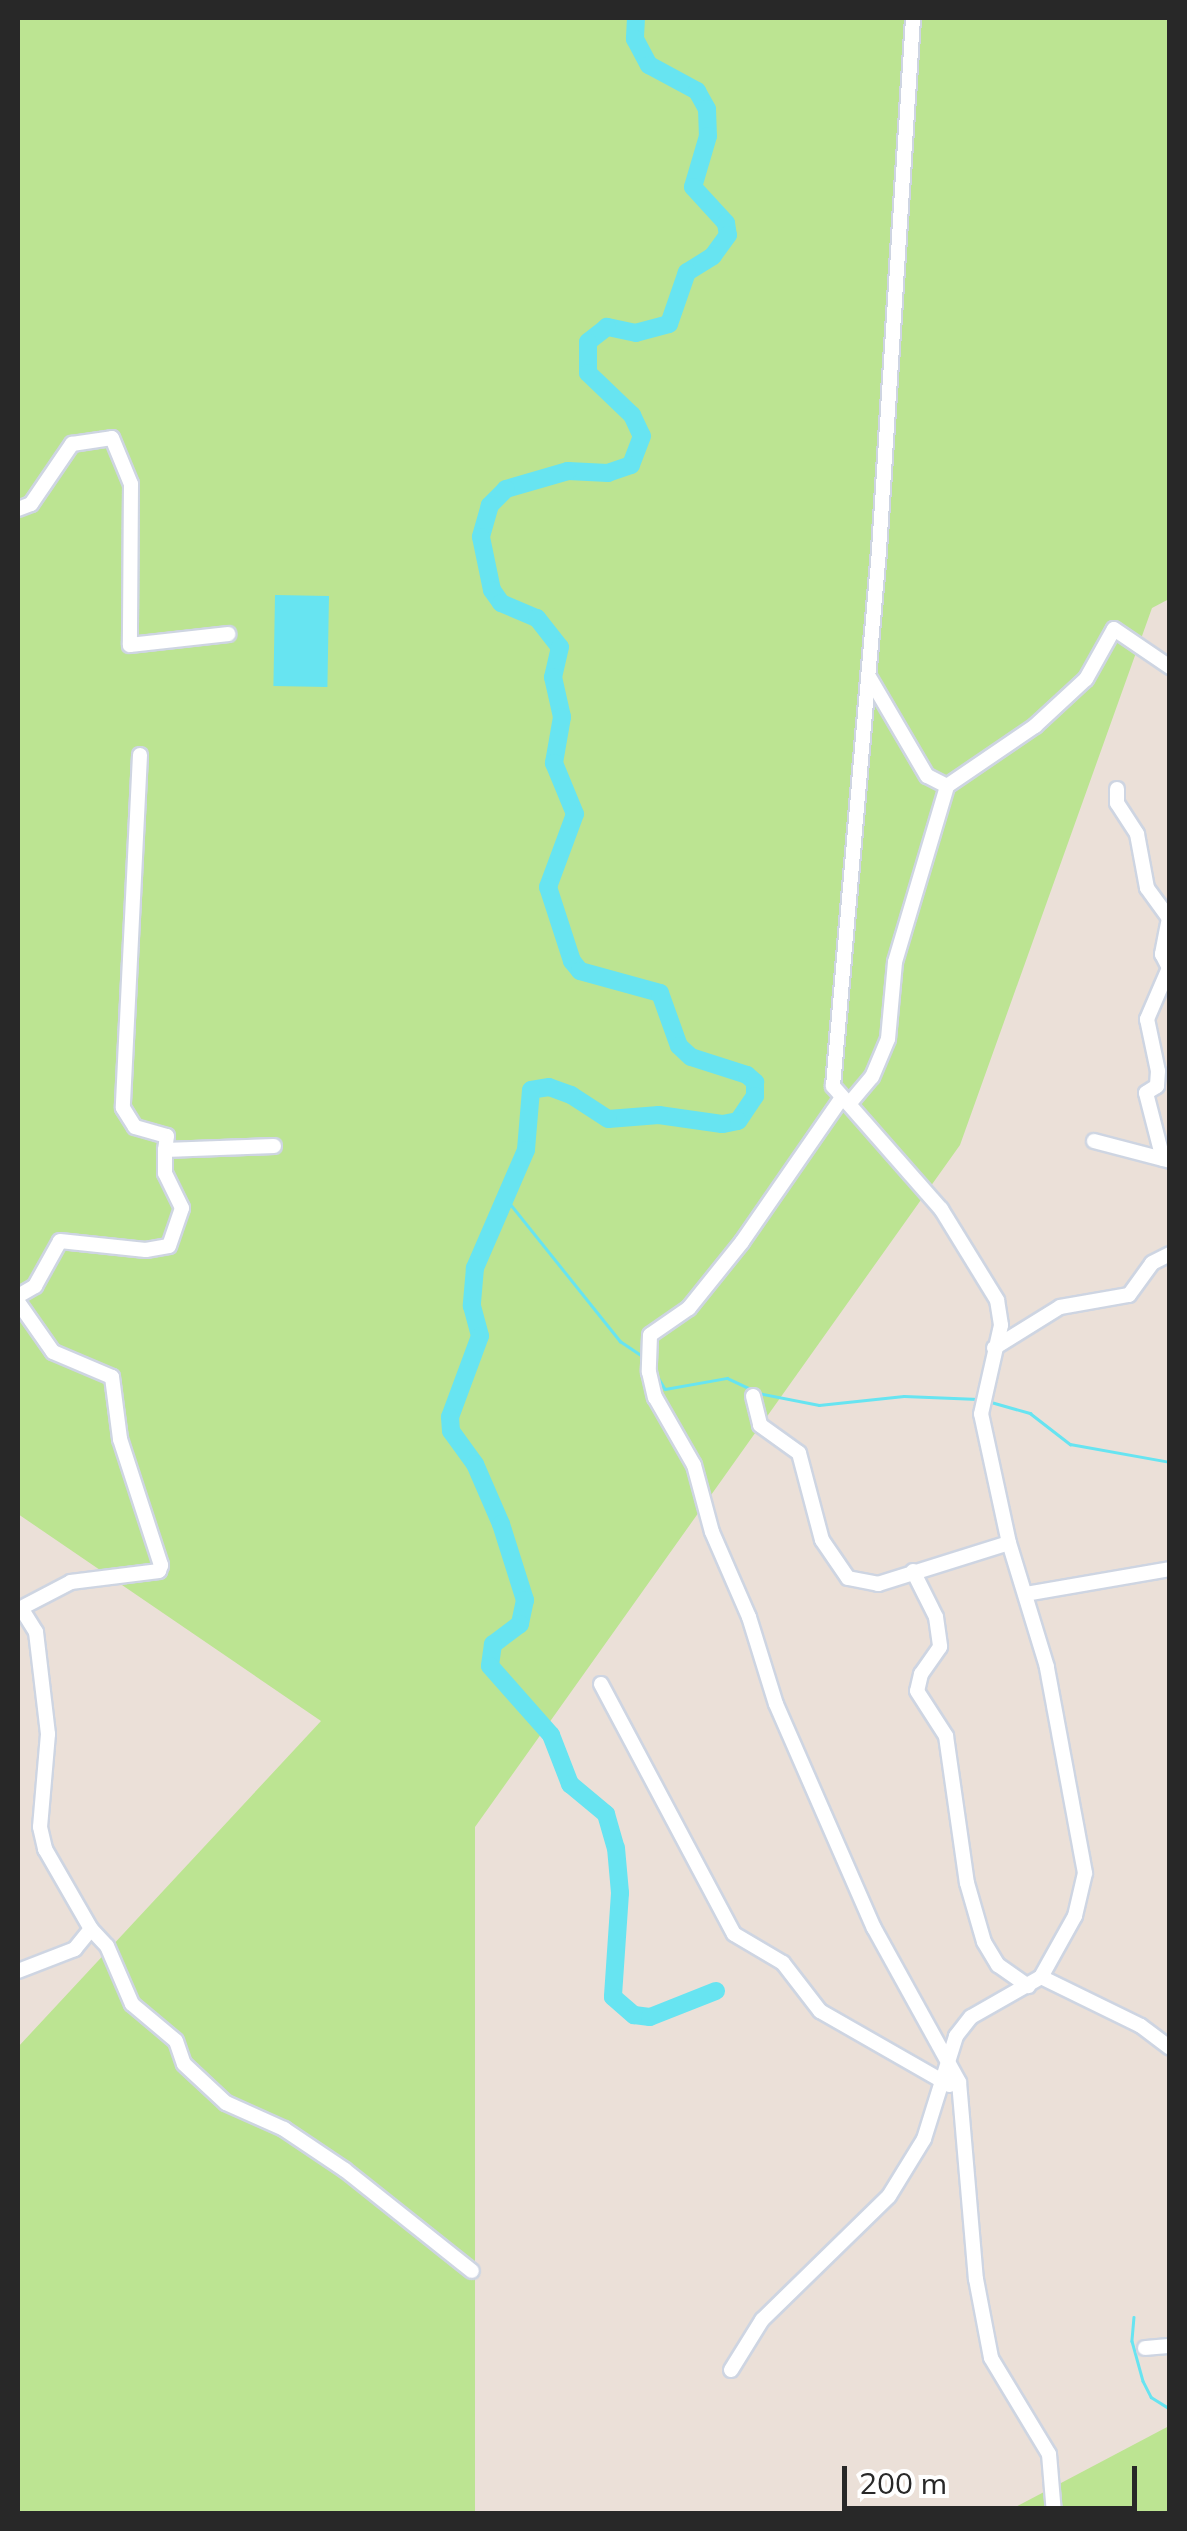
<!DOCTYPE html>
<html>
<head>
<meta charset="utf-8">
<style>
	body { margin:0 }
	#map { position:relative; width:1187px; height:2531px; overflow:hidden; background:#ebe0d8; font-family:Mulish,sans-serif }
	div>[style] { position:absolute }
	.green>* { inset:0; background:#bce492 }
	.water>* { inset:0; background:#67e4f1; transform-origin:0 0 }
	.stream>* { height:2.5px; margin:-1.25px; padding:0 1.25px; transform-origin:1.25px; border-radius:1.25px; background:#67e4f1 }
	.river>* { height:18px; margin:-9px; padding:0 9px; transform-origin:9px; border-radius:9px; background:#67e4f1 }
	.roads { filter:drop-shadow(2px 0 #ced5e2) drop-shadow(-2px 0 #ced5e2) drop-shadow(0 2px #ced5e2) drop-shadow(0 -2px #ced5e2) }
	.minor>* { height:14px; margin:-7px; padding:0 7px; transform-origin:7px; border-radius:7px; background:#fff }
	span { translate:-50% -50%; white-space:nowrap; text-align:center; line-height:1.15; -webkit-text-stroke:10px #fff; paint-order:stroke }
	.frame { position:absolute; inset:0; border:20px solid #282828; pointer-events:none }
	.scale { position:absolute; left:842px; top:2466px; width:295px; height:45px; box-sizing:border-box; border:5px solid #282828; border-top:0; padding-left:12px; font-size:30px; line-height:35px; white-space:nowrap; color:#282828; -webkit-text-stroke:8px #fff; paint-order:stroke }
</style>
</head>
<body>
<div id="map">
	<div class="green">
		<i style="clip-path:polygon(18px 18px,1169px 18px,1169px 599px,1152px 608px,960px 1145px,475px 1827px,475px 2513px,18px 2513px,18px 2047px,321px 1721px,18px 1514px)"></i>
		<i style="clip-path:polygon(1169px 2426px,1169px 2513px,1004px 2513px)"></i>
	</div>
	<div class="water">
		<i style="left:275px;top:595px;width:54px;height:91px;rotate:1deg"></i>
	</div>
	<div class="stream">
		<i style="left:504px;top:1196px;width:186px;rotate:51.3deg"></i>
		<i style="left:620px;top:1341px;width:27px;rotate:34deg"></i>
		<i style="left:656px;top:1374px;width:17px;rotate:59deg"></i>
		<i style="left:665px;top:1389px;width:63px;rotate:-10.1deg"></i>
		<i style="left:727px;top:1378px;width:26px;rotate:25deg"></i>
		<i style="left:758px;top:1393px;width:62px;rotate:11.1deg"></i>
		<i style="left:819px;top:1405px;width:85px;rotate:-6deg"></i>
		<i style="left:904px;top:1396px;width:74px;rotate:2.3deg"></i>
		<i style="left:991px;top:1402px;width:41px;rotate:15.8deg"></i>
		<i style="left:1030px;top:1413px;width:51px;rotate:37.8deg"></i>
		<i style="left:1070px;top:1444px;width:102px;rotate:10.2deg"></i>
		<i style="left:1134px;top:2317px;width:24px;rotate:95deg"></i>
		<i style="left:1132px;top:2341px;width:41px;rotate:74.6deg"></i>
		<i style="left:1143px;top:2381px;width:18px;rotate:63deg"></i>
		<i style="left:1151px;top:2397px;width:22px;rotate:32deg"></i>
	</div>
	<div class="river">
		<i style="left:636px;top:18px;width:21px;rotate:93deg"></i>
		<i style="left:635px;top:39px;width:30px;rotate:62deg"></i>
		<i style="left:649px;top:65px;width:55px;rotate:28.4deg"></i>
		<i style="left:697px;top:91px;width:21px;rotate:61deg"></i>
		<i style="left:707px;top:109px;width:27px;rotate:88deg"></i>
		<i style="left:708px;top:136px;width:53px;rotate:106.4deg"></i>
		<i style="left:693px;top:187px;width:49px;rotate:47.5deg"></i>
		<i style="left:726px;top:223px;width:12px;rotate:81deg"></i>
		<i style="left:728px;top:235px;width:26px;rotate:126deg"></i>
		<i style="left:713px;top:256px;width:31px;rotate:148deg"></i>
		<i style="left:687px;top:272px;width:55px;rotate:109.1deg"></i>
		<i style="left:669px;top:324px;width:34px;rotate:165deg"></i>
		<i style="left:636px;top:333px;width:30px;rotate:-168deg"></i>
		<i style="left:607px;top:327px;width:24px;rotate:142deg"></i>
		<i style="left:588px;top:342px;width:31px;rotate:90deg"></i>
		<i style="left:588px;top:373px;width:61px;rotate:43.7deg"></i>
		<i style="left:632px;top:415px;width:23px;rotate:65deg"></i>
		<i style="left:642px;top:436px;width:31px;rotate:111deg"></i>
		<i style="left:631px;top:465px;width:24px;rotate:161deg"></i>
		<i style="left:608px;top:473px;width:40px;rotate:-177.1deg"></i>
		<i style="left:568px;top:471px;width:65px;rotate:163.8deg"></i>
		<i style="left:506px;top:489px;width:23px;rotate:135deg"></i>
		<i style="left:490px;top:505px;width:33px;rotate:106deg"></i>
		<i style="left:481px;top:537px;width:54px;rotate:78.3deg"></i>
		<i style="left:492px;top:590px;width:16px;rotate:55deg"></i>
		<i style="left:501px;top:603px;width:39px;rotate:23deg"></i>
		<i style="left:537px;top:618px;width:37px;rotate:52deg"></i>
		<i style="left:560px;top:647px;width:31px;rotate:103deg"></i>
		<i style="left:553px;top:677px;width:41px;rotate:77.3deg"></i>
		<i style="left:562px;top:717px;width:47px;rotate:99.9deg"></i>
		<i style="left:554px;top:763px;width:55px;rotate:67.6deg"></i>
		<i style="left:575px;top:814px;width:78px;rotate:110.3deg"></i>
		<i style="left:548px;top:887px;width:78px;rotate:72deg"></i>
		<i style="left:572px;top:961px;width:13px;rotate:51deg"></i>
		<i style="left:580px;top:971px;width:83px;rotate:15.4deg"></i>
		<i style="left:660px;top:993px;width:56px;rotate:70.3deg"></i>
		<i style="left:679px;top:1046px;width:16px;rotate:43deg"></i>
		<i style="left:691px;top:1057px;width:59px;rotate:17.8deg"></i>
		<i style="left:747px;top:1075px;width:11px;rotate:41deg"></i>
		<i style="left:755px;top:1082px;width:14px;rotate:90deg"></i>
		<i style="left:755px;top:1096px;width:30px;rotate:124deg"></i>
		<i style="left:738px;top:1121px;width:16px;rotate:169deg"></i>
		<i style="left:722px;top:1124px;width:64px;rotate:-171.9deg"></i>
		<i style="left:659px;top:1115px;width:51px;rotate:175.5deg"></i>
		<i style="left:608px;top:1119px;width:44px;rotate:-147deg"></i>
		<i style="left:571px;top:1095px;width:23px;rotate:-160deg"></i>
		<i style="left:549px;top:1087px;width:18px;rotate:171deg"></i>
		<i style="left:531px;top:1090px;width:60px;rotate:94.8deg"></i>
		<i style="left:526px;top:1150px;width:129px;rotate:113.4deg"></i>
		<i style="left:475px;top:1268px;width:38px;rotate:95deg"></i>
		<i style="left:472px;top:1306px;width:31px;rotate:75deg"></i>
		<i style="left:480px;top:1336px;width:86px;rotate:110.3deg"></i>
		<i style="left:450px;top:1417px;width:14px;rotate:86deg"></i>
		<i style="left:451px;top:1431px;width:41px;rotate:54deg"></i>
		<i style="left:475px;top:1464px;width:65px;rotate:66.6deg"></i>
		<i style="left:501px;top:1524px;width:80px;rotate:72.5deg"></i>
		<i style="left:525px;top:1600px;width:25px;rotate:102deg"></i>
		<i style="left:520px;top:1624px;width:34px;rotate:143deg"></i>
		<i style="left:493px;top:1644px;width:22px;rotate:98deg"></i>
		<i style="left:490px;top:1666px;width:92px;rotate:48.5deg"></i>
		<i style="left:551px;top:1735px;width:53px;rotate:68.8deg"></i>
		<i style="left:570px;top:1784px;width:47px;rotate:39.8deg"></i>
		<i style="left:606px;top:1814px;width:35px;rotate:74deg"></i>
		<i style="left:616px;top:1848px;width:45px;rotate:84.9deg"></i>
		<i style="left:620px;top:1893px;width:104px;rotate:93.9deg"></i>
		<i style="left:613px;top:1997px;width:28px;rotate:41deg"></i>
		<i style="left:634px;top:2015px;width:16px;rotate:7deg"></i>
		<i style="left:650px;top:2017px;width:71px;rotate:-21.5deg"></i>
	</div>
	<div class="roads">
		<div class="minor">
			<i style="left:18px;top:509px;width:14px;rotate:-21deg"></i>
			<i style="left:31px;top:504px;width:73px;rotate:-55.7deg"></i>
			<i style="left:72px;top:444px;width:40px;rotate:-8.5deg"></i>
			<i style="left:112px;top:438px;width:50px;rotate:67.6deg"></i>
			<i style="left:131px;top:484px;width:161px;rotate:90.4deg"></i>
			<i style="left:130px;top:645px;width:99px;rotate:-6.4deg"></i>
			<i style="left:140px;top:755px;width:353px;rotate:92.8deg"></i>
			<i style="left:123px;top:1108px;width:22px;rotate:58deg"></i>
			<i style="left:135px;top:1127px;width:33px;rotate:16deg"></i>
			<i style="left:167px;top:1136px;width:14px;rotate:98deg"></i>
			<i style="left:947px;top:786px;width:107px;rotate:-34.3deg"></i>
			<i style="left:1035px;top:726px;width:69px;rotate:-42.7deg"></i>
			<i style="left:1086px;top:679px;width:57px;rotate:-60.8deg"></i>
			<i style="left:1114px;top:629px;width:68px;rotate:34.2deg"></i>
			<i style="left:1117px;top:789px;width:14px;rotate:90deg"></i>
			<i style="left:1117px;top:803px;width:37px;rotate:57deg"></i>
			<i style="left:1137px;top:834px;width:55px;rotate:79.5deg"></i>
			<i style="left:1147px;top:888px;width:37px;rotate:54deg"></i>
			<i style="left:1169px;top:918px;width:37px;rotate:101deg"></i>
			<i style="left:1162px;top:954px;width:16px;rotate:63deg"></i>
			<i style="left:1169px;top:968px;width:56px;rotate:113.3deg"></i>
			<i style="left:1147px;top:1019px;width:53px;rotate:78.1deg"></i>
			<i style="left:1158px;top:1071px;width:15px;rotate:94deg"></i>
			<i style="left:1157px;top:1086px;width:13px;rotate:148deg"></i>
			<i style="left:1146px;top:1093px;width:68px;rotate:75.6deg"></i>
			<i style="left:841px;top:1099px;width:174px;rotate:124.7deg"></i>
			<i style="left:742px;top:1242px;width:85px;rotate:128.8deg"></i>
			<i style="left:689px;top:1308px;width:47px;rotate:145.3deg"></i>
			<i style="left:650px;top:1335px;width:37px;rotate:92deg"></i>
			<i style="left:649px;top:1372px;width:26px;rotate:77deg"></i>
			<i style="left:655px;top:1397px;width:78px;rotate:60.2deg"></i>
			<i style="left:694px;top:1465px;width:69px;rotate:75deg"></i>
			<i style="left:712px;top:1532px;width:93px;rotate:66.5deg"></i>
			<i style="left:749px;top:1617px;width:91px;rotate:72.8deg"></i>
			<i style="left:776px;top:1704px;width:244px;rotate:66.4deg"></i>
			<i style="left:874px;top:1928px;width:176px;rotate:61.1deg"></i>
			<i style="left:959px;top:2082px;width:198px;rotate:85.1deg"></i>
			<i style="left:976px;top:2279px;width:80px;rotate:79.2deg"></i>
			<i style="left:991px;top:2358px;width:112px;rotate:58.9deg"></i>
			<i style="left:1049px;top:2454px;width:60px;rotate:85.2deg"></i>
			<i style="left:849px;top:1104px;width:35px;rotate:-50deg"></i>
			<i style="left:872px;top:1077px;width:41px;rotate:-67.2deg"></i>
			<i style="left:888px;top:1039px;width:77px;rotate:-84.8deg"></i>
			<i style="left:895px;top:962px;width:184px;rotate:-73.5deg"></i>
			<i style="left:947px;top:786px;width:22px;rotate:-153deg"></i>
			<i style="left:927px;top:776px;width:117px;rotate:-120.3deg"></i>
			<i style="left:1094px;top:1141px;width:79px;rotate:14.7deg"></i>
			<i style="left:18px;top:1296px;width:20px;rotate:-30deg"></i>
			<i style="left:35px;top:1286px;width:51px;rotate:-60.9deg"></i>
			<i style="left:60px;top:1241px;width:86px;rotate:6deg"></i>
			<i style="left:146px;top:1250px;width:23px;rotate:-10deg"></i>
			<i style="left:169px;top:1246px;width:40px;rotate:-71.1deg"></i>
			<i style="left:182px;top:1208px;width:39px;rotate:-116deg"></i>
			<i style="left:165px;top:1173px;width:23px;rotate:-90deg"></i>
			<i style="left:165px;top:1150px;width:109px;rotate:-2.1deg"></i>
			<i style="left:18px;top:1302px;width:61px;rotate:55deg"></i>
			<i style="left:53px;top:1352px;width:64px;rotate:23deg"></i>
			<i style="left:112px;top:1377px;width:63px;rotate:82.6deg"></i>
			<i style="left:120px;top:1439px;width:133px;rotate:72deg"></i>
			<i style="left:161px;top:1565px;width:6px;rotate:108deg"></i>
			<i style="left:159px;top:1571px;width:89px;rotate:172.9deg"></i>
			<i style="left:71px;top:1582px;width:56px;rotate:152.5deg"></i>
			<i style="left:21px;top:1608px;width:28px;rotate:58deg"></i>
			<i style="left:36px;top:1632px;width:103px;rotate:83.3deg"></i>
			<i style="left:48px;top:1734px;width:93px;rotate:94.9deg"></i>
			<i style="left:40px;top:1827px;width:23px;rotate:77deg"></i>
			<i style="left:45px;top:1849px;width:92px;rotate:60.1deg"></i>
			<i style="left:91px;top:1929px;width:26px;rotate:129deg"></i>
			<i style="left:75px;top:1949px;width:61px;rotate:158.9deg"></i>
			<i style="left:994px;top:1348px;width:78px;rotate:-31.8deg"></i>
			<i style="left:1060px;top:1307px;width:70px;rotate:-9.9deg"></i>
			<i style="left:1129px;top:1295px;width:39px;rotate:-54deg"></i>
			<i style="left:1152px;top:1263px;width:20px;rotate:-27deg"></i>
			<i style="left:753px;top:1396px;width:30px;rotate:76deg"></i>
			<i style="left:760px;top:1425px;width:48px;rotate:35.7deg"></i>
			<i style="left:799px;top:1453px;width:90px;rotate:75.2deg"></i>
			<i style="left:822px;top:1540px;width:46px;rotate:55.6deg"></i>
			<i style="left:848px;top:1578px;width:31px;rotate:11deg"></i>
			<i style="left:878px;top:1584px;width:137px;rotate:-17.4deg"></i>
			<i style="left:913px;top:1571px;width:51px;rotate:63.4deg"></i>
			<i style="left:936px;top:1617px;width:30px;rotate:82deg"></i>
			<i style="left:940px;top:1647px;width:33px;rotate:125deg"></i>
			<i style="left:921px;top:1674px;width:17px;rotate:103deg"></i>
			<i style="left:917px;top:1691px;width:54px;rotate:57.2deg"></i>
			<i style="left:946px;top:1736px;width:148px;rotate:81.9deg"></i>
			<i style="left:967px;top:1883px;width:61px;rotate:73.9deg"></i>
			<i style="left:984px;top:1942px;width:27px;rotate:59deg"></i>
			<i style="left:998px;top:1965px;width:37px;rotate:35deg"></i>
			<i style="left:1026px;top:1594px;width:146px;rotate:-9.8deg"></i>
			<i style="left:601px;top:1684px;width:283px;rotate:62deg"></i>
			<i style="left:734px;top:1934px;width:57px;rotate:30.6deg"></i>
			<i style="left:783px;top:1963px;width:61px;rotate:52.4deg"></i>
			<i style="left:820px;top:2011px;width:149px;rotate:29.8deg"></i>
			<i style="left:91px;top:1929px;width:23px;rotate:47deg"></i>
			<i style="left:107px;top:1946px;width:63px;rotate:66.7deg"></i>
			<i style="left:132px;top:2004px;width:57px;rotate:40.1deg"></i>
			<i style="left:176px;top:2041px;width:24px;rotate:71deg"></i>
			<i style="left:184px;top:2064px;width:57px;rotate:42.9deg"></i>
			<i style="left:226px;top:2103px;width:64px;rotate:24.1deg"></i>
			<i style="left:284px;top:2129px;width:73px;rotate:33.9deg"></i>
			<i style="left:345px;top:2170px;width:162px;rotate:38.5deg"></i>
			<i style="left:1041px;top:1977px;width:111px;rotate:26.1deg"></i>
			<i style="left:1141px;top:2026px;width:36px;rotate:37deg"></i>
			<i style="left:1145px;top:2348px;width:25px;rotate:-5deg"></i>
			<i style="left:731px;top:2370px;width:59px;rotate:-58.2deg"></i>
			<i style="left:762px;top:2320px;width:177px;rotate:-44.3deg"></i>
			<i style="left:889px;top:2196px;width:67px;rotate:-58.4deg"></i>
			<i style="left:924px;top:2139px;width:108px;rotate:-72.7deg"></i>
			<i style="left:956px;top:2036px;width:24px;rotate:-52deg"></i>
			<i style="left:971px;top:2017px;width:81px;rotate:-29.7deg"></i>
			<i style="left:1041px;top:1977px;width:70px;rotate:-60.9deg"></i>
			<i style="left:1075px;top:1916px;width:44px;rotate:-76.9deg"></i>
			<i style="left:1085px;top:1873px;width:209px;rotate:-100.5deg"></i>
			<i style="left:1047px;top:1667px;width:130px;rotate:-107deg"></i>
			<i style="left:1009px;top:1543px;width:132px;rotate:-102.2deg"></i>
			<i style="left:981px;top:1414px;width:91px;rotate:-77.3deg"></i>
			<i style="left:1001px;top:1325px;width:25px;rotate:-99deg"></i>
			<i style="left:997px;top:1300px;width:107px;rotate:-121.6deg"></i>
			<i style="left:941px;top:1209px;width:164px;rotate:-131.3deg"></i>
			<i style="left:833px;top:1086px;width:538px;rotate:-85.09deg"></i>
			<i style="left:879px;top:550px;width:533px;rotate:-86.34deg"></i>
		</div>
	</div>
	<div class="frame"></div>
	<div class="scale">200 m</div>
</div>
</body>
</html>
